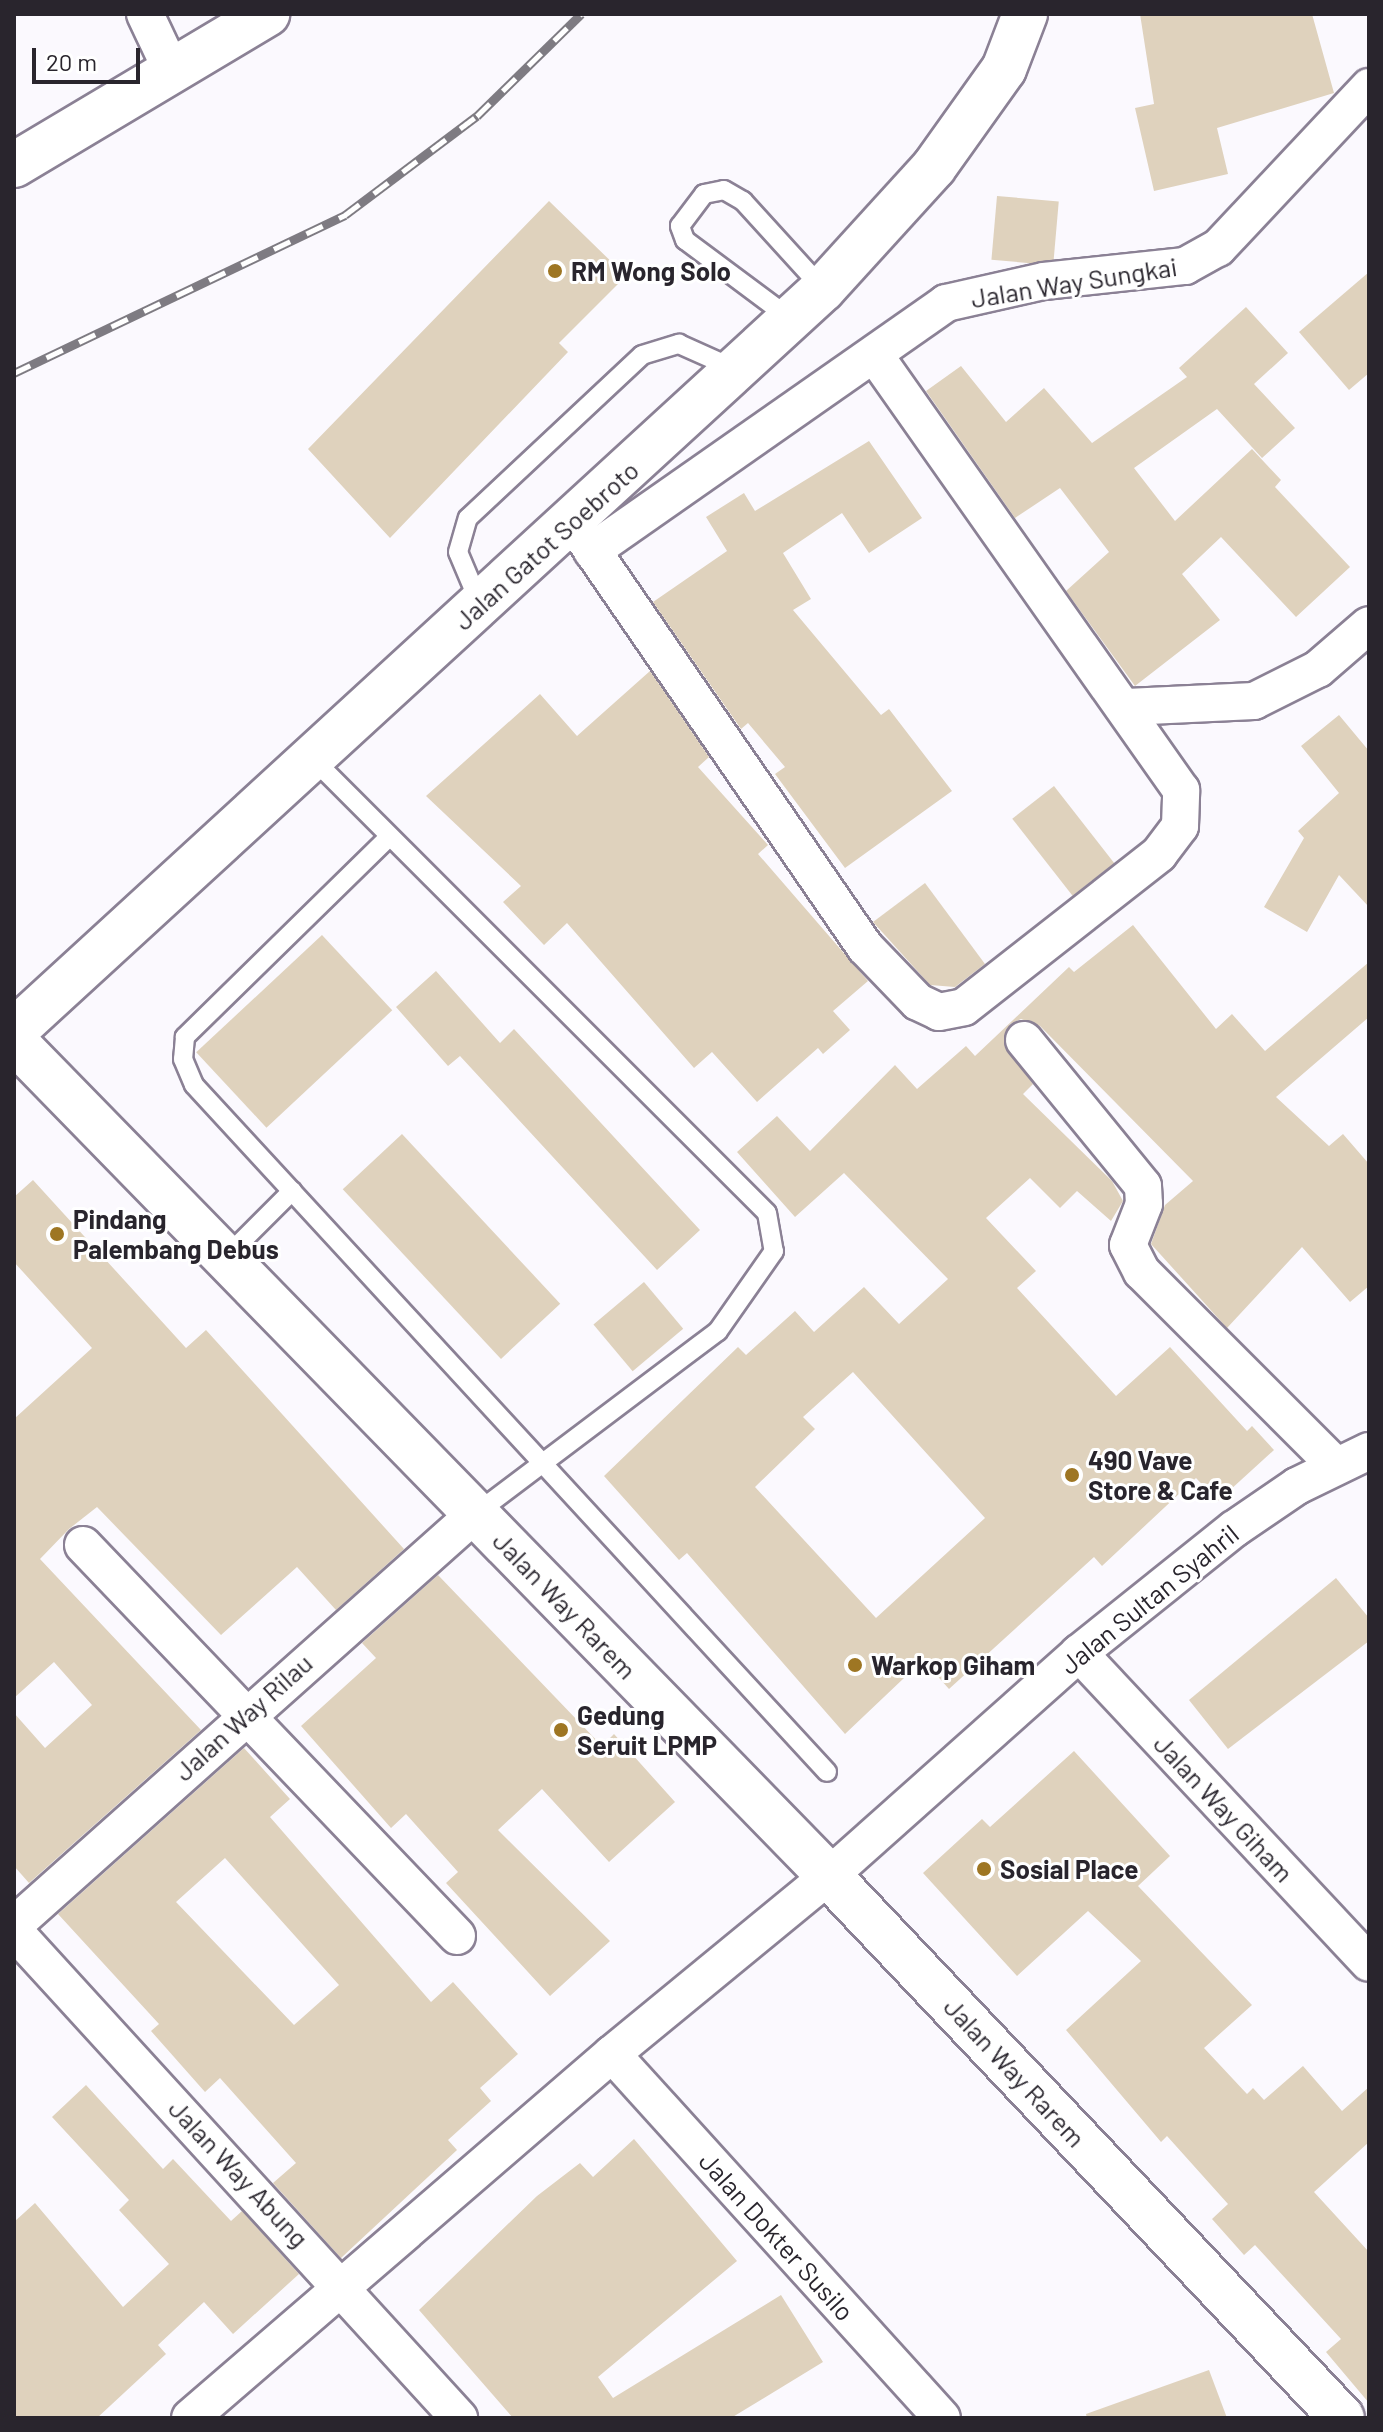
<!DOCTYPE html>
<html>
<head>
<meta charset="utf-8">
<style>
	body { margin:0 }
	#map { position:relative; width:1383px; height:2432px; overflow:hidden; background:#fbf9fe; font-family:Barlow,sans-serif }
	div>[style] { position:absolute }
	.building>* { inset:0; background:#dfd2bd; transform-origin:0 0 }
	.roads { filter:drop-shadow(2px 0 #8b8195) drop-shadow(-2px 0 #8b8195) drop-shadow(0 2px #8b8195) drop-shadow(0 -2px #8b8195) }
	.lane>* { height:18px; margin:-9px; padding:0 9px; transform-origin:9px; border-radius:9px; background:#fff }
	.street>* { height:36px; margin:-18px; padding:0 18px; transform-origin:18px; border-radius:18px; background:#fff }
	.secondary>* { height:44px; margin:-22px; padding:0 22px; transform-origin:22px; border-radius:22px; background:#fff }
	.primary>* { height:44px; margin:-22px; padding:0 22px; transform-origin:22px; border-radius:22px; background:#fff }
	.rail>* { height:9px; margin-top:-4.5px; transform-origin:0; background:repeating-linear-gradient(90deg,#fff 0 18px,#7e7b82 0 36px); box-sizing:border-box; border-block:2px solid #7e7b82 }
	.dots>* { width:22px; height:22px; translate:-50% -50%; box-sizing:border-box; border:4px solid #fff; border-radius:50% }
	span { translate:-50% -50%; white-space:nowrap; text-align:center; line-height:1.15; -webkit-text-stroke:6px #fff; paint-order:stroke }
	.poi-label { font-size:26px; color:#29252d; font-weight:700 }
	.left { translate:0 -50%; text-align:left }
	.street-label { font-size:26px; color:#29252d }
	.frame { position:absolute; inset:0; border:16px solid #29252d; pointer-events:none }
	.scale { position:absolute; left:32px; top:48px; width:108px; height:36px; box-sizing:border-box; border:4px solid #29252d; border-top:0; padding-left:10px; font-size:24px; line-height:28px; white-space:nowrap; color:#29252d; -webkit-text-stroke:6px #fff; paint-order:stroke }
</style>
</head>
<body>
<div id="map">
	<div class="building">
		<i style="clip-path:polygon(1140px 14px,1312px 14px,1334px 93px,1217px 128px,1228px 174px,1154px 191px,1135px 108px,1154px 104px)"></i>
		<i style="left:997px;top:196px;width:62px;height:64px;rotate:5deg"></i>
		<i style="clip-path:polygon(549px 201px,626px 276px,559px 343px,568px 352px,390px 538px,308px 449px)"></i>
		<i style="clip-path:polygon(1369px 272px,1369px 373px,1349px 390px,1299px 332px)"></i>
		<i style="clip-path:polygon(1246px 307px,1288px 353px,1254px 384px,1295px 428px,1262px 458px,1217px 409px,1134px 468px,1175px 521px,1252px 449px,1281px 480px,1275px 487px,1350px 567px,1296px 617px,1221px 537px,1182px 574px,1220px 620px,1135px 686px,1066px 591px,1109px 552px,1060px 488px,1015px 518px,926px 391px,961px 366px,1006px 422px,1044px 388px,1092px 443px,1187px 377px,1179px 368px)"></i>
		<i style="clip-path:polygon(869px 441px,922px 518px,869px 553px,842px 513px,783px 553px,811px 599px,793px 610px,881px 715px,889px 709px,952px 791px,845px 868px,775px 774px,785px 767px,748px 723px,741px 729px,653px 602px,727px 551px,706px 517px,744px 493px,755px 511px)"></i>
		<i style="clip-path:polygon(650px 671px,709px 757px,698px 767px,768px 845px,758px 854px,868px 981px,833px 1011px,850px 1030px,823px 1054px,818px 1048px,757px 1102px,712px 1052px,694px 1068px,567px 923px,544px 945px,503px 902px,521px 886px,426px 796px,540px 694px,577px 736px)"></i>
		<i style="clip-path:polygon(1339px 715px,1369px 751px,1369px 907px,1339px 875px,1307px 932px,1264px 907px,1304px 838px,1298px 831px,1339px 793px,1301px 746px)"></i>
		<i style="left:1054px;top:786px;width:98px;height:53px;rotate:52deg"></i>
		<i style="clip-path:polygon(925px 883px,985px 964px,955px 987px,930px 985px,873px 922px)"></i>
		<i style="clip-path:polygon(evenodd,1133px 925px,1216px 1029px,1232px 1014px,1265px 1051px,1369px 962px,1369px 1017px,1276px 1097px,1329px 1146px,1343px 1134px,1369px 1164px,1369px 1286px,1350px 1302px,1302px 1247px,1227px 1328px,1151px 1244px,1165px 1205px,1193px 1181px,1040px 1026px,1021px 1019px,1010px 1024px,1004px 1044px,1033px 1084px,1023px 1094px,1112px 1181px,1123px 1201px,1111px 1221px,1077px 1191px,1060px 1208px,1030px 1178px,986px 1218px,1036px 1271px,1017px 1288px,1116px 1396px,1170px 1347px,1247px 1431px,1252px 1426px,1274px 1450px,1218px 1501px,1196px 1478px,1102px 1566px,1094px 1557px,949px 1689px,923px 1660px,845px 1734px,687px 1553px,679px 1560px,604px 1476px,738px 1347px,746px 1355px,795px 1311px,814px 1332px,864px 1287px,899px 1324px,948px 1279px,844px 1173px,795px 1217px,737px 1152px,777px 1116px,810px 1151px,895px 1065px,917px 1089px,966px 1046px,975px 1056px,1069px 967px,1074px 972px,1133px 925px,853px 1372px,985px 1518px,876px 1618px,755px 1487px,815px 1429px,803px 1417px,853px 1372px)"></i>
		<i style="left:322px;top:935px;width:103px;height:172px;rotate:47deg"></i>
		<i style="clip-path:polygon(436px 971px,500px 1043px,514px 1029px,700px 1230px,657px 1270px,460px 1056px,448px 1066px,396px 1007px)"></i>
		<i style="left:402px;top:1134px;width:232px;height:81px;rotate:47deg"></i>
		<i style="clip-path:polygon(33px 1180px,186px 1348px,206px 1330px,404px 1549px,336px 1610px,297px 1567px,221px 1635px,97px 1507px,69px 1529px,40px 1559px,201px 1730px,29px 1883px,14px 1866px,14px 1713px,45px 1748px,92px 1705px,54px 1662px,14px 1698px,14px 1419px,92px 1348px,14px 1262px,14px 1197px)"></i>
		<i style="left:644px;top:1282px;width:61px;height:66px;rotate:50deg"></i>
		<i style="clip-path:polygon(438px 1575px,602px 1746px,614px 1734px,675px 1802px,609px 1862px,542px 1789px,498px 1830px,610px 1941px,550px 1996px,446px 1883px,458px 1872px,406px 1814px,391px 1828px,301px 1726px,376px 1658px,362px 1643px)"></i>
		<i style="clip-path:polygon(1336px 1578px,1369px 1618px,1369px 1641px,1228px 1749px,1189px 1700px)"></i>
		<i style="clip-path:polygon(evenodd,244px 1748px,290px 1799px,270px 1817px,431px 2002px,453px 1982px,518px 2054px,480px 2088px,491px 2101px,448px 2140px,457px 2150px,341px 2258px,273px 2183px,296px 2163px,220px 2078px,205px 2092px,151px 2031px,159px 2024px,58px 1914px,244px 1748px,225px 1858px,339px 1985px,294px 2025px,176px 1902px,225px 1858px)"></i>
		<i style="clip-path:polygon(1074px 1751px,1170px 1856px,1138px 1886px,1252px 2005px,1204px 2048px,1247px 2094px,1253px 2088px,1264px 2100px,1303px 2066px,1342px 2111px,1369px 2087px,1369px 2142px,1314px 2192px,1369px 2252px,1369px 2403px,1326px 2352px,1341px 2339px,1255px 2245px,1244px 2255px,1212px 2219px,1228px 2204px,1167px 2136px,1161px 2142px,1066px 2030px,1141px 1961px,1088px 1911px,1017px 1976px,923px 1873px,982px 1819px,990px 1827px)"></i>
		<i style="clip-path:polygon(86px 2085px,163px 2169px,173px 2159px,231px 2221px,242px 2211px,299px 2274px,233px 2334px,204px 2302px,158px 2345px,166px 2354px,97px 2418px,14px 2418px,14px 2222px,35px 2203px,123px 2307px,169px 2264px,119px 2210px,129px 2200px,52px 2117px)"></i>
		<i style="clip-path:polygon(634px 2139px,737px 2261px,598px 2377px,613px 2398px,781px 2295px,823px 2362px,731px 2418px,513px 2418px,419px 2310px,537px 2196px,580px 2163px,593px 2177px)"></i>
		<i style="clip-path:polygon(1209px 2370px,1227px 2418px,1087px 2418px,1086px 2414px)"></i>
	</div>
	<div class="roads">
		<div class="lane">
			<i style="left:791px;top:319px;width:132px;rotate:-143.3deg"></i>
			<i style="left:685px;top:240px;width:15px;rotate:-110deg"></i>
			<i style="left:680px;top:226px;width:40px;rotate:-53deg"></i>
			<i style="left:704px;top:194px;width:20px;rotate:-11deg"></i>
			<i style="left:724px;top:190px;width:22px;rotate:30deg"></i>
			<i style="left:743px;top:201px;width:119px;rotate:47.7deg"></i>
			<i style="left:480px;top:604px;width:56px;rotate:-112.9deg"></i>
			<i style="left:458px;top:552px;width:35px;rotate:-74deg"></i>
			<i style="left:468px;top:518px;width:238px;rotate:-43.1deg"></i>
			<i style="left:642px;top:355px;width:39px;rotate:-17deg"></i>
			<i style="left:679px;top:344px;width:61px;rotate:24.1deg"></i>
			<i style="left:312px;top:758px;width:643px;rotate:45deg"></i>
			<i style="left:767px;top:1213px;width:39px;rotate:80deg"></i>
			<i style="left:774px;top:1251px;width:98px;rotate:125deg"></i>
			<i style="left:718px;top:1331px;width:304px;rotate:143deg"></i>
			<i style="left:389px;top:837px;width:286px;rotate:135.6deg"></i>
			<i style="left:185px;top:1037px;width:22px;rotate:95deg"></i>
			<i style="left:183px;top:1059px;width:28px;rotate:67deg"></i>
			<i style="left:194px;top:1085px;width:934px;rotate:47.34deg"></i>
			<i style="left:225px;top:1258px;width:95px;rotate:-45deg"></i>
		</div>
		<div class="street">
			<i style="left:145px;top:14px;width:63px;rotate:64.7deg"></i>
			<i style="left:572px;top:521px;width:517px;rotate:55.48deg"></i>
			<i style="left:865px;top:947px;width:76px;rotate:46.1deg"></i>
			<i style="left:918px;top:1002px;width:23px;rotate:25deg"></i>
			<i style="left:939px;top:1012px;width:25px;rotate:-11deg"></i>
			<i style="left:964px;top:1007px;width:248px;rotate:-38.1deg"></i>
			<i style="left:1159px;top:854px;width:35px;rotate:-53deg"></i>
			<i style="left:1180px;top:826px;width:36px;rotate:-88deg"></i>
			<i style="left:1181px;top:790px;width:530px;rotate:-125.16deg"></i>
			<i style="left:592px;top:551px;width:432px;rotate:-35deg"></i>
			<i style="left:946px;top:303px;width:100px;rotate:-12.7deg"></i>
			<i style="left:1044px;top:281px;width:142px;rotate:-6.1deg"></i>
			<i style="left:1185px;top:266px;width:38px;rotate:-29deg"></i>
			<i style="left:1218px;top:248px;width:221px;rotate:-46.8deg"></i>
			<i style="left:1127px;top:707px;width:127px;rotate:-2.7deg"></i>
			<i style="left:1254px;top:701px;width:72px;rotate:-26.6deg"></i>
			<i style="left:1318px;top:669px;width:67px;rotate:-40.8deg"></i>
			<i style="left:1024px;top:1040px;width:188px;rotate:50.8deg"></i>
			<i style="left:1143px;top:1186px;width:18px;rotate:87deg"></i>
			<i style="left:1144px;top:1204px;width:44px;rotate:111.3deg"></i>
			<i style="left:1128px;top:1245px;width:30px;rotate:63deg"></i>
			<i style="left:1142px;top:1272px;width:273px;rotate:45deg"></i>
			<i style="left:83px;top:1545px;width:541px;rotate:46.27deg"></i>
			<i style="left:1079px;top:1653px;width:424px;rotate:46.9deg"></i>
			<i style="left:14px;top:1925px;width:618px;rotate:-41.72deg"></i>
			<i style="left:14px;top:1931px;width:660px;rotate:47.58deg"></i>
			<i style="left:612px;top:2054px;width:491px;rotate:47.8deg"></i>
			<i style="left:190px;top:2418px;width:557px;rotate:-40.78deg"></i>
			<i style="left:612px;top:2054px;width:281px;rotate:-39.4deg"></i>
			<i style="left:829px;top:1876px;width:335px;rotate:-41.7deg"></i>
			<i style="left:1079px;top:1653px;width:198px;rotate:-38.7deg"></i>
			<i style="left:1234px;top:1529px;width:76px;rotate:-34.3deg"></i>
			<i style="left:1297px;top:1486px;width:80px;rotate:-25.9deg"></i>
		</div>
		<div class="secondary">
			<i style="left:14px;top:165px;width:295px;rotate:-30.8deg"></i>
			<i style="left:14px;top:1041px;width:1167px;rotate:45.69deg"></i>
			<i style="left:829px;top:1876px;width:746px;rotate:46.57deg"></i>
		</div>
		<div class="primary">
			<i style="left:14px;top:1031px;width:1098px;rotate:-42.53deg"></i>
			<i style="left:823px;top:289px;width:165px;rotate:-47.7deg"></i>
			<i style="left:934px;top:167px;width:120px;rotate:-54.5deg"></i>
			<i style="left:1004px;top:69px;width:59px;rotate:-69.1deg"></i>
		</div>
	</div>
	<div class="rail">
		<i style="left:14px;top:373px;width:367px;rotate:-25.5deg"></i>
		<i style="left:345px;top:215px;width:165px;rotate:-36.9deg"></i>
		<i style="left:477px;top:116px;width:146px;rotate:-44.4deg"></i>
	</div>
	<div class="dots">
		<i style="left:555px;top:271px;background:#9e7623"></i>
		<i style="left:57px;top:1234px;background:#9e7623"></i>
		<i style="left:1072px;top:1475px;background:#9e7623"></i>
		<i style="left:855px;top:1665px;background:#9e7623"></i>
		<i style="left:561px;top:1730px;background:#9e7623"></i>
		<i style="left:984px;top:1869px;background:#9e7623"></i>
	</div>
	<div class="poi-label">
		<span class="left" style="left:571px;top:271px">RM Wong Solo</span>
		<span class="left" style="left:73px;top:1234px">Pindang<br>Palembang Debus</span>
		<span class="left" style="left:1088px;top:1475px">490 Vave<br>Store &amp; Cafe</span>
		<span class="left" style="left:871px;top:1665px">Warkop Giham</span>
		<span class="left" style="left:577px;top:1730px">Gedung<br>Seruit LPMP</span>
		<span class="left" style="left:1000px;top:1869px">Sosial Place</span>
	</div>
	<div class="street-label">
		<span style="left:1074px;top:282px;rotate:-9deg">Jalan Way Sungkai</span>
		<span style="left:546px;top:545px;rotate:-42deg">Jalan Gatot Soebroto</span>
		<span style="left:1149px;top:1599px;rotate:-39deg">Jalan Sultan Syahril</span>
		<span style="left:565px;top:1605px;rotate:46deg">Jalan Way Rarem</span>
		<span style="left:243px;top:1717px;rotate:-42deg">Jalan Way Rilau</span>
		<span style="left:1224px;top:1808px;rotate:47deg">Jalan Way Giham</span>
		<span style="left:1015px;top:2072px;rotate:47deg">Jalan Way Rarem</span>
		<span style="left:239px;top:2173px;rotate:47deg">Jalan Way Abung</span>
		<span style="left:777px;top:2236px;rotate:48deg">Jalan Dokter Susilo</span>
	</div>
	<div class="frame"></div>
	<div class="scale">20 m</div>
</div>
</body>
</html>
